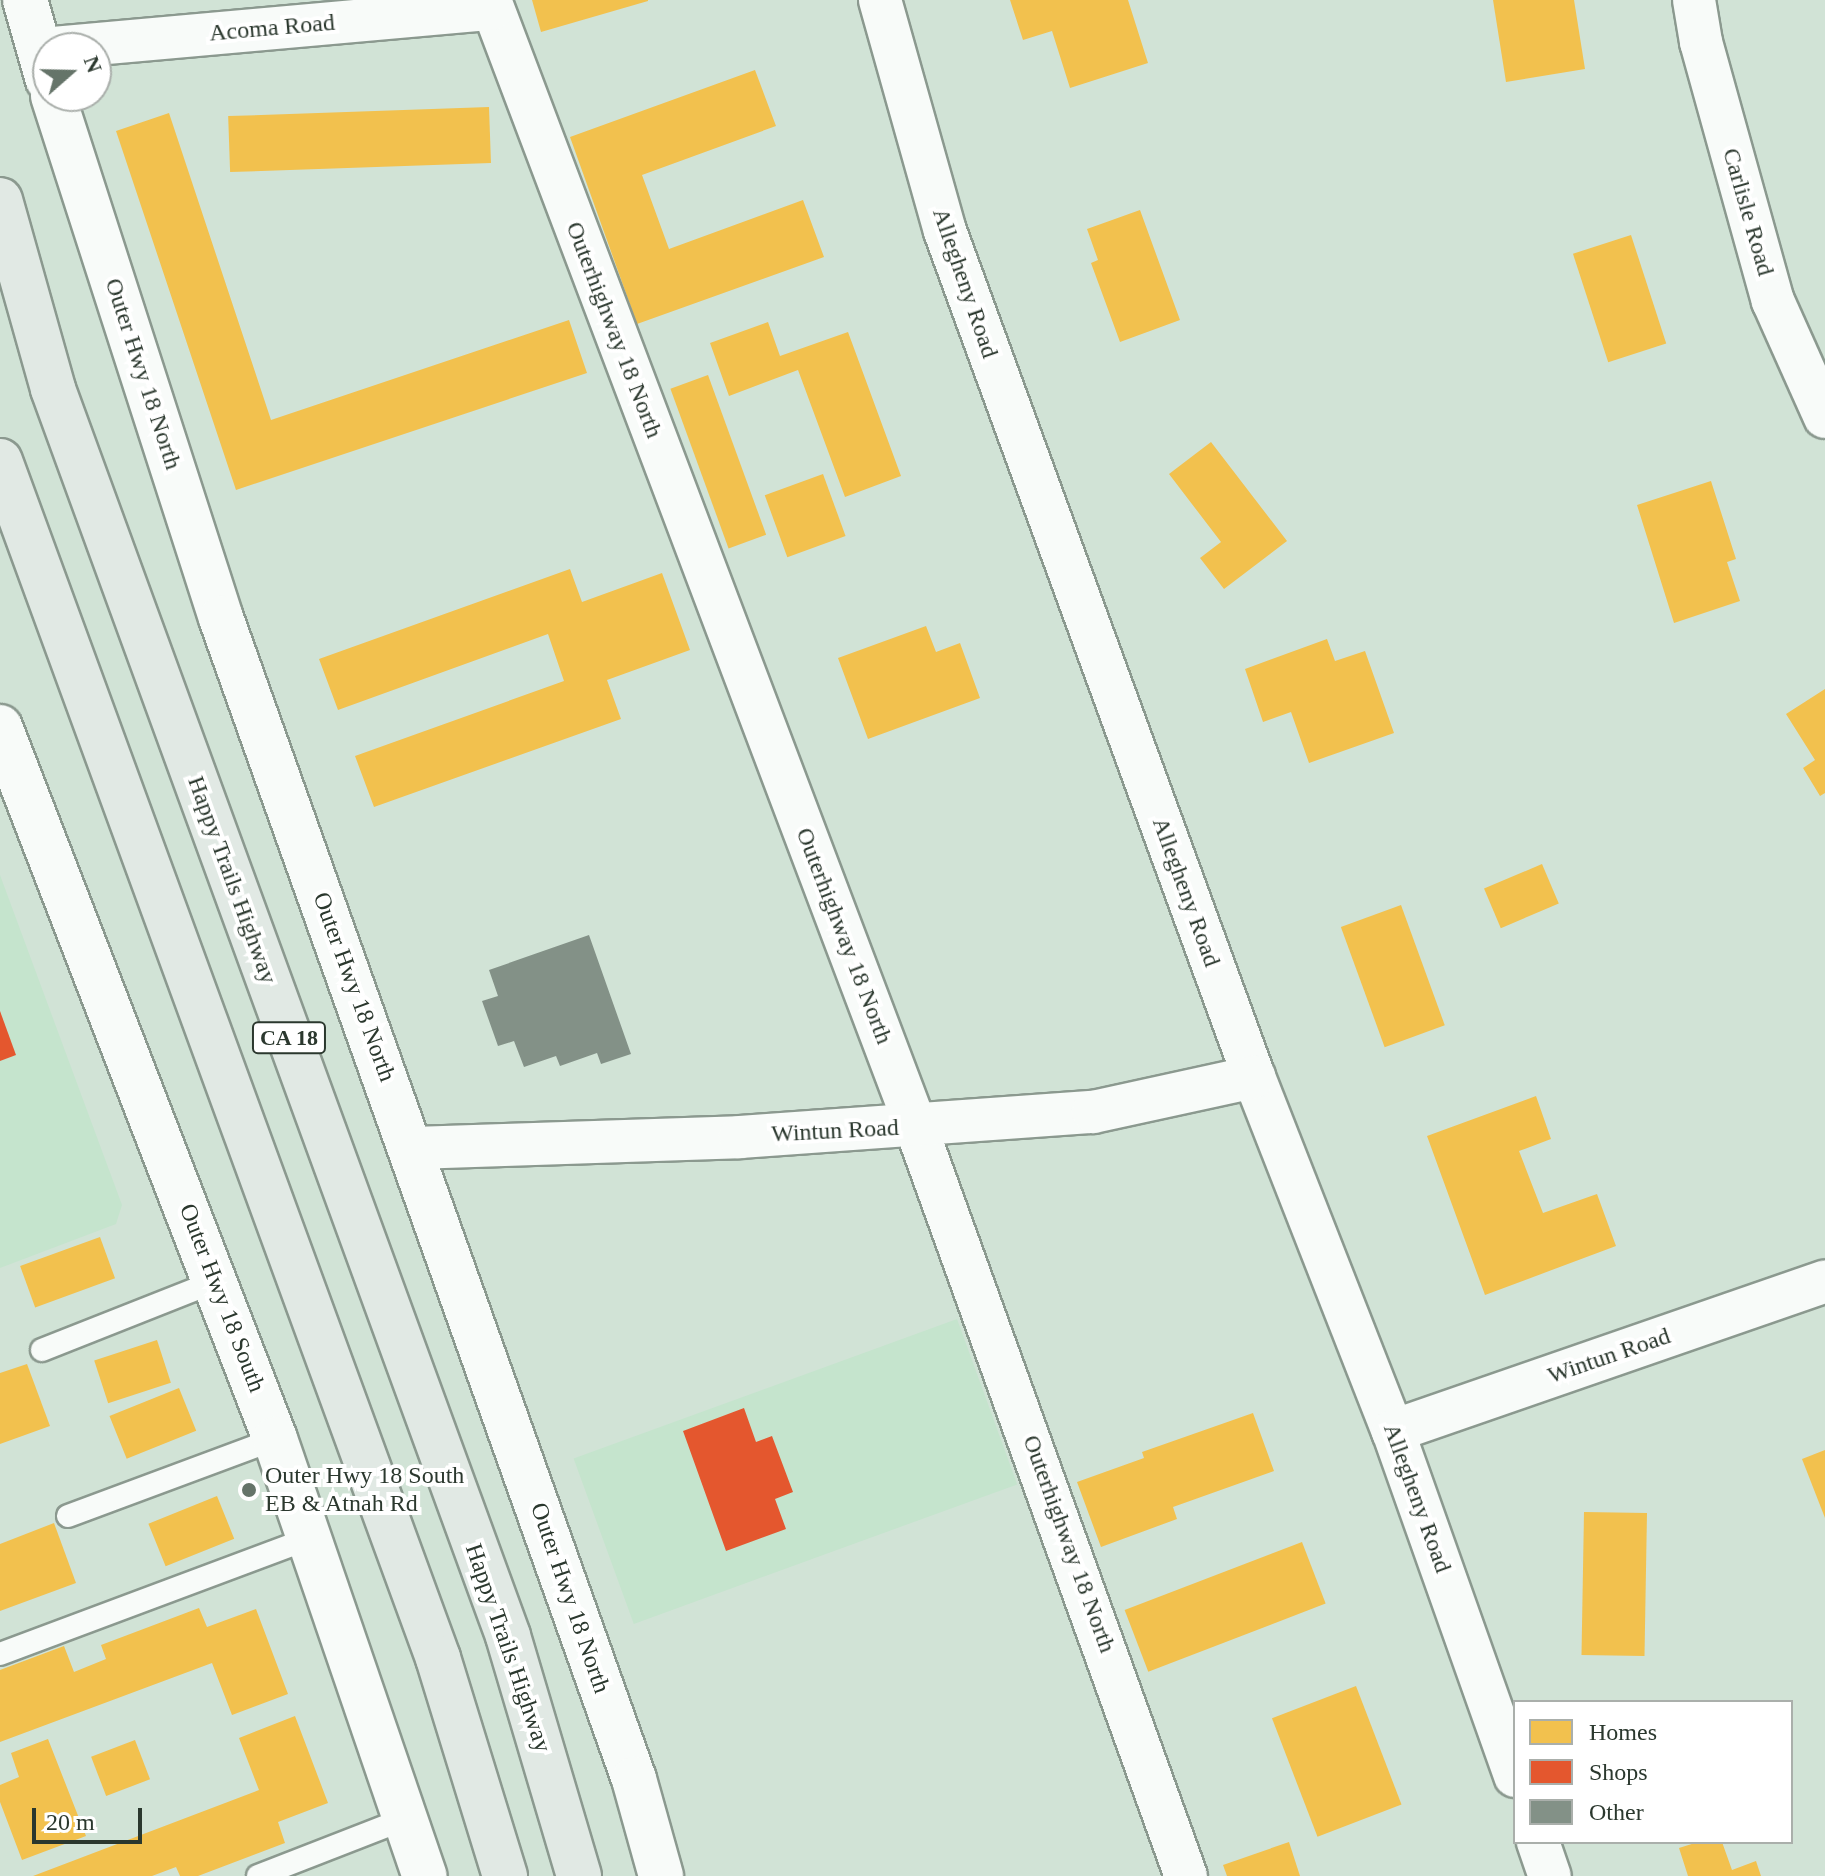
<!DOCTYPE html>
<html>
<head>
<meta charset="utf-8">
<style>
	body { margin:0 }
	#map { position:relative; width:1825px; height:1876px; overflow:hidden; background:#d1e3d6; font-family:"Times New Roman",serif }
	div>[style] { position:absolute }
	.built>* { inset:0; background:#c5e4cd; transform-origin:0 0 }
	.homes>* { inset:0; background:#f2c14e; transform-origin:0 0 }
	.shops>* { inset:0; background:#e4572e }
	.building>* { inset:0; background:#839187 }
	.roads { filter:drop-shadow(2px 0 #8b998f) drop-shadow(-2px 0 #8b998f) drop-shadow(0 2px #8b998f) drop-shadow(0 -2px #8b998f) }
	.service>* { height:22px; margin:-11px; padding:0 11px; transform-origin:11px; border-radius:11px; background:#f8fbf9 }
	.minor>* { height:42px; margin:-21px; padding:0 21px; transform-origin:21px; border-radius:21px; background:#f8fbf9 }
	.tertiary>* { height:44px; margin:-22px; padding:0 22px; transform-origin:22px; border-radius:22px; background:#f8fbf9 }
	.primary>* { height:44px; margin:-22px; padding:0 22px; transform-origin:22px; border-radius:22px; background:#e1e9e4 }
	.dots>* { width:22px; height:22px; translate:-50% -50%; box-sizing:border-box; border:4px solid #fff; border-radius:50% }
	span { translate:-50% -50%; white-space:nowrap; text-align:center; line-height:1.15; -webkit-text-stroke:8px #fff; paint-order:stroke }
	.shield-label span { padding:2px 6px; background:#fff; border:2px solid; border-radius:6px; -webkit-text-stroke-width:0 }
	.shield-label { font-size:22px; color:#2b382e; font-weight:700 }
	.street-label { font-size:24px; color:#2b382e }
	.poi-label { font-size:24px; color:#2b382e }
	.left { translate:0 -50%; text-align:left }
	.legend { position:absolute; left:1513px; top:1700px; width:280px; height:144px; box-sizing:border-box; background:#fff; border:2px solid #aaafab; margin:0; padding:10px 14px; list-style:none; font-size:24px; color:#2b382e }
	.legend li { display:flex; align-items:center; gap:16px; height:40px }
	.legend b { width:40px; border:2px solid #aaafab }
	.north { position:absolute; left:32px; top:32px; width:80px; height:80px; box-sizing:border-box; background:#fff; border:2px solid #aaafab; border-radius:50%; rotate:70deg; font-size:22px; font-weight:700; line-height:32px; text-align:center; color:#2b382e }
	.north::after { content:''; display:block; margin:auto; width:28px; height:36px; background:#657469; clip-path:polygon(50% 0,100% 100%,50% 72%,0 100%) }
	.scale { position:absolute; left:32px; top:1808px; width:110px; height:36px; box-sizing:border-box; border:4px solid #2b382e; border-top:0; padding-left:10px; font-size:24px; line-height:28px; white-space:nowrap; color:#2b382e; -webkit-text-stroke:6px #fff; paint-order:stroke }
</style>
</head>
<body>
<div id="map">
	<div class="built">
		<i style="clip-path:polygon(0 875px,122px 1205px,116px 1224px,0 1268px)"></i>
		<i style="left:957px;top:1319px;width:176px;height:408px;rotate:70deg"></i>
	</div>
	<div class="homes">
		<i style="clip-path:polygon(532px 0,648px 0,648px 1px,541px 32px)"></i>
		<i style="clip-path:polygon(1010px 0,1128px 0,1148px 63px,1070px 88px,1052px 31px,1023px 40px)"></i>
		<i style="clip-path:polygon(1493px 0,1574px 0,1585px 69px,1506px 82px)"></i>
		<i style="clip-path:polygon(755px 70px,776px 126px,642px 175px,669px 249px,803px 200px,824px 257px,637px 324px,570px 137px)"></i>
		<i style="left:489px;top:107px;width:56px;height:261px;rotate:88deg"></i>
		<i style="clip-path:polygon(169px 113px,271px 420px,569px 320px,587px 373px,236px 490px,116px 131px)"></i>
		<i style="clip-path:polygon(1140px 210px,1180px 320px,1120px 342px,1091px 263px,1098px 260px,1087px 229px)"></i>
		<i style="left:1631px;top:235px;width:114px;height:61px;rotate:72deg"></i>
		<i style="clip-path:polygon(768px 322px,780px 356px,848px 332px,901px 476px,845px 497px,798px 370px,729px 396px,710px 343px)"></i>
		<i style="left:708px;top:375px;width:170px;height:40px;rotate:70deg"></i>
		<i style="clip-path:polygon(1211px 442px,1287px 541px,1224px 589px,1200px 558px,1221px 542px,1169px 474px)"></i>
		<i style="left:823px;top:474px;width:66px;height:62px;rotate:70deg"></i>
		<i style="clip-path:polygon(1711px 481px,1736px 559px,1727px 562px,1740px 601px,1674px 623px,1637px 505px)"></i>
		<i style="clip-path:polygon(570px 569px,582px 602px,662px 573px,690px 650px,607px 680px,621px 719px,374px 807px,355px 756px,564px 681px,548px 634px,338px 710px,319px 659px)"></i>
		<i style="clip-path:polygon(926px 626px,936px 652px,960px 643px,980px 698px,868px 739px,838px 658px)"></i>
		<i style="clip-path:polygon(1327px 639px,1335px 661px,1365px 651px,1394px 733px,1309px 763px,1291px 712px,1263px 722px,1245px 669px)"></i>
		<i style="clip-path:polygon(1825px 689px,1825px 793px,1820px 796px,1803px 768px,1815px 760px,1786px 714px)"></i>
		<i style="left:1542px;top:864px;width:43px;height:63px;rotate:67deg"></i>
		<i style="left:1401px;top:905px;width:128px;height:64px;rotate:70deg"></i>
		<i style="clip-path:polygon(1536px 1096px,1551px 1139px,1519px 1151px,1543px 1213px,1597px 1194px,1616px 1246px,1485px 1295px,1427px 1136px)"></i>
		<i style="left:100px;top:1237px;width:44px;height:85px;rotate:70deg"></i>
		<i style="left:157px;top:1340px;width:45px;height:66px;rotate:72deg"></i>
		<i style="clip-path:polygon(27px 1364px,50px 1426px,0 1444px,0 1373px)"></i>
		<i style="left:179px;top:1388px;width:46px;height:75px;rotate:68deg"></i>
		<i style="clip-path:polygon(1253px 1413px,1274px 1471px,1173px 1507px,1177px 1519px,1101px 1547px,1077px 1482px,1144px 1458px,1142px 1452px)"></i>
		<i style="clip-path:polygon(1825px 1450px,1825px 1518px,1802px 1459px)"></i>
		<i style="left:217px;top:1496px;width:46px;height:74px;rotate:68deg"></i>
		<i style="left:1584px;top:1512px;width:63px;height:143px;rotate:1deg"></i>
		<i style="clip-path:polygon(54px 1523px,76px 1583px,0 1611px,0 1544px)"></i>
		<i style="left:1302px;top:1542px;width:66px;height:190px;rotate:69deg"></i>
		<i style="clip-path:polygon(199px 1608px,207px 1627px,256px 1609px,288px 1694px,232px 1715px,212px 1663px,0 1742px,0 1670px,64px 1646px,74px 1672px,106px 1659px,101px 1645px)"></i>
		<i style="left:1356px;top:1686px;width:127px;height:90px;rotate:69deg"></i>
		<i style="clip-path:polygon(295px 1716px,328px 1803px,278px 1822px,285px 1843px,198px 1876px,180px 1876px,176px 1867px,152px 1876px,33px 1876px,259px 1790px,239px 1738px)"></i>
		<i style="clip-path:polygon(48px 1739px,86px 1836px,22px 1860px,0 1802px,0 1785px,19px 1777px,11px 1753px)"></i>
		<i style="left:135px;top:1740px;width:42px;height:47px;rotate:69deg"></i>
		<i style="clip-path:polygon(1289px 1842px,1300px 1876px,1227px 1876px,1223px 1865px)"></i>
		<i style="clip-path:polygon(1698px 1842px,1722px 1842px,1732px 1870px,1756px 1861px,1761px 1876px,1688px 1876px,1679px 1848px)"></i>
	</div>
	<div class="shops">
		<i style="clip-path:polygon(0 1011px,16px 1055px,0 1061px)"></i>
		<i style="clip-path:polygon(744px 1408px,756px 1442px,772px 1436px,793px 1492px,775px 1499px,786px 1529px,726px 1551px,683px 1431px)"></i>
	</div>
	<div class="building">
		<i style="clip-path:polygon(589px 935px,631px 1054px,601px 1064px,597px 1053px,560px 1066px,556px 1056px,524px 1067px,514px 1041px,498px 1046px,482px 1001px,498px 996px,489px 970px)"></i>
	</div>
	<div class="roads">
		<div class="service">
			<i style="left:42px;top:1350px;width:187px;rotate:-21.6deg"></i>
			<i style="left:68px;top:1516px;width:221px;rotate:-20.4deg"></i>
			<i style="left:0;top:1654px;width:332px;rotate:-20.5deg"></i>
			<i style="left:258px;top:1876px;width:160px;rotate:-21.3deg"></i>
		</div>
		<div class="minor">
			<i style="left:490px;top:0;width:1205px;rotate:69.29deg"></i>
			<i style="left:916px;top:1127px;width:796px;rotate:70.18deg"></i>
			<i style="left:880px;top:0;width:240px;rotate:74.3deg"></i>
			<i style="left:945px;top:231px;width:901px;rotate:69.94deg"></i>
			<i style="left:1254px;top:1077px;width:380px;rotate:68.6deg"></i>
			<i style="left:1393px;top:1431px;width:366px;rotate:70.5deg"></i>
			<i style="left:1694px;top:0;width:43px;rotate:80.5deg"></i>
			<i style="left:1701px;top:42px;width:269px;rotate:74.5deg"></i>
			<i style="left:1773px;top:301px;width:127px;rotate:65.9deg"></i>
			<i style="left:52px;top:48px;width:442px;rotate:-5.1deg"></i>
			<i style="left:412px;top:1148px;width:328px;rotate:-1.9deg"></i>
			<i style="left:740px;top:1137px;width:354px;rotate:-4.1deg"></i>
			<i style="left:1093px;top:1112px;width:165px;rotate:-12.3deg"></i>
			<i style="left:1393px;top:1431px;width:457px;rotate:-19.1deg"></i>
			<i style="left:1538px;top:1842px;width:36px;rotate:71deg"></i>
		</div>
		<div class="tertiary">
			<i style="left:25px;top:0;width:83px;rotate:74deg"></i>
			<i style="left:53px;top:96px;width:548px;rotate:72.16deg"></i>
			<i style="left:221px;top:618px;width:1232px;rotate:70.42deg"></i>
			<i style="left:634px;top:1779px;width:101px;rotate:74.4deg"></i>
			<i style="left:0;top:727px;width:763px;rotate:68.88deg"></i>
			<i style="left:275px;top:1439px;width:462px;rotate:71.1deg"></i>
		</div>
		<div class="primary">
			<i style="left:0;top:200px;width:196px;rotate:74.3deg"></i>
			<i style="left:53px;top:389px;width:1327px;rotate:69.95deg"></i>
			<i style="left:508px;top:1636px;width:250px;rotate:73.5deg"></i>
			<i style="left:0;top:461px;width:1275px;rotate:69.9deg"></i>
			<i style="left:438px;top:1658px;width:228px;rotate:72.9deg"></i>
		</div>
	</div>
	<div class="dots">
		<i style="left:249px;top:1490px;background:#657469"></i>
	</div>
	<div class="shield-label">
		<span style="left:289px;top:1038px">CA 18</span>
	</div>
	<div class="street-label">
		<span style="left:272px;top:28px;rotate:-5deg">Acoma Road</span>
		<span style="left:1748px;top:212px;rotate:74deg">Carlisle Road</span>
		<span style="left:965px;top:283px;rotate:71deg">Allegheny Road</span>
		<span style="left:614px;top:330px;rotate:69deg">Outerhighway 18 North</span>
		<span style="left:143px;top:374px;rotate:72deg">Outer Hwy 18 North</span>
		<span style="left:232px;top:880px;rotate:70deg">Happy Trails Highway</span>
		<span style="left:1186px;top:892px;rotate:70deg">Allegheny Road</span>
		<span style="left:844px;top:936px;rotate:69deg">Outerhighway 18 North</span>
		<span style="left:354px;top:987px;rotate:70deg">Outer Hwy 18 North</span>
		<span style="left:835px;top:1131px;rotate:-3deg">Wintun Road</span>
		<span style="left:222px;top:1298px;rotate:69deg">Outer Hwy 18 South</span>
		<span style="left:1609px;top:1356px;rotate:-19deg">Wintun Road</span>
		<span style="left:1417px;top:1498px;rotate:70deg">Allegheny Road</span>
		<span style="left:1069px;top:1544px;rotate:70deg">Outerhighway 18 North</span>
		<span style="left:570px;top:1598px;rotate:71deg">Outer Hwy 18 North</span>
		<span style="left:508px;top:1648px;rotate:71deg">Happy Trails Highway</span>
	</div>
	<div class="poi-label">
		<span class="left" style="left:265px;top:1490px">Outer Hwy 18 South<br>EB &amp; Atnah Rd</span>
	</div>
	<ul class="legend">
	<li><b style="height:22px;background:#f2c14e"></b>Homes</li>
	<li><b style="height:22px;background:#e4572e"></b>Shops</li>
	<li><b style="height:22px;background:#839187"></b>Other</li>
	</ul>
	<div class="north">N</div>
	<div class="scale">20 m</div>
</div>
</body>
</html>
